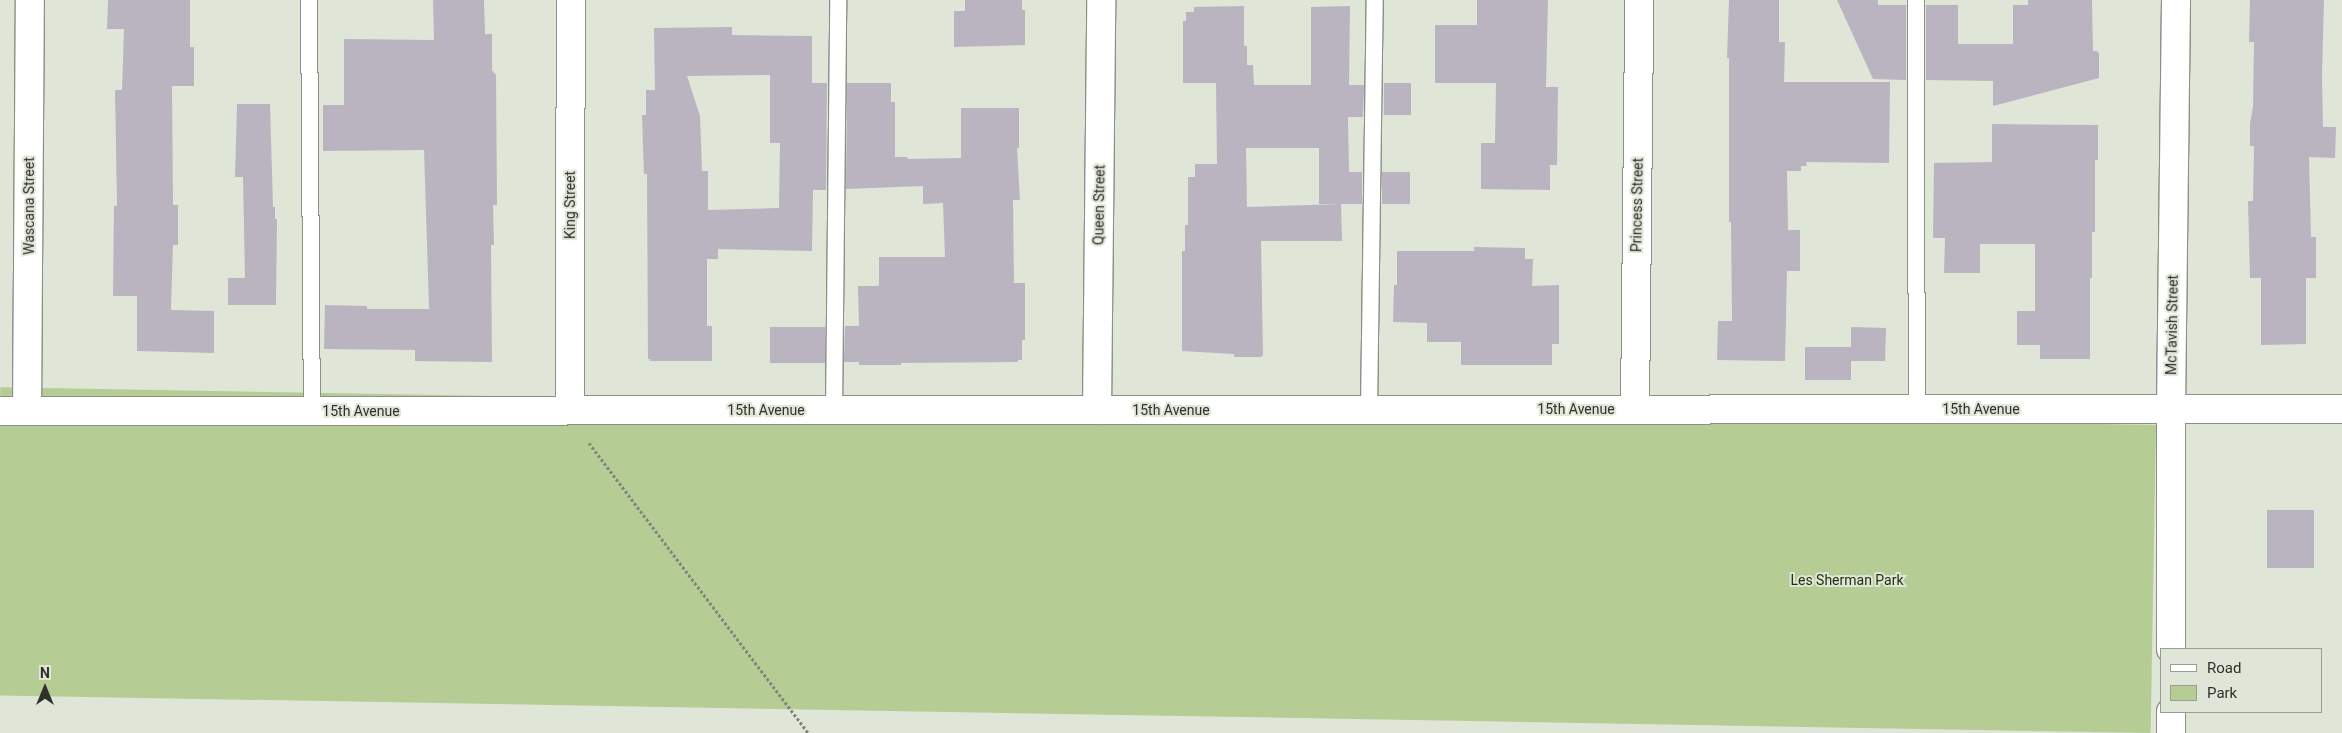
<!DOCTYPE html>
<html>
<head>
<meta charset="utf-8">
<style>
	body { margin:0 }
	#map { position:relative; width:2342px; height:733px; overflow:hidden; background:#dfe5d7; font-family:Roboto,sans-serif }
	div>[style] { position:absolute }
	.green>* { inset:0; background:#b5cd95; transform-origin:0 0 }
	.building>* { inset:0; background:#bab4c1; transform-origin:0 0 }
	.path>* { height:3px; margin-top:-1.5px; transform-origin:0; background:repeating-linear-gradient(90deg,#82867d 0 2.5px,transparent 0 5px) }
	.roads { filter:drop-shadow(1px 0 #8b9185) drop-shadow(-1px 0 #8b9185) drop-shadow(0 1px #8b9185) drop-shadow(0 -1px #8b9185) }
	.service>* { height:16px; margin:-8px; padding:0 8px; transform-origin:8px; border-radius:8px; background:#fff }
	.minor>* { height:28px; margin:-14px; padding:0 14px; transform-origin:14px; border-radius:14px; background:#fff }
	.tertiary>* { height:28px; margin:-14px; padding:0 14px; transform-origin:14px; border-radius:14px; background:#fff }
	span { translate:-50% -50%; white-space:nowrap; text-align:center; line-height:1.15; -webkit-text-stroke:4px #dfe5d7; paint-order:stroke }
	.street-label { font-size:14px; color:#2f312c }
	.park-label { font-size:14px; color:#23300f }
	.legend { position:absolute; left:2160px; top:648px; width:162px; height:65px; box-sizing:border-box; background:#dfe5d7; border:1px solid #999d93; margin:0; padding:6px 9px; list-style:none; font-size:15px; color:#2f312c }
	.legend li { display:flex; align-items:center; gap:10px; height:25px }
	.legend b { width:25px; border:1px solid #999d93 }
	.north { position:absolute; left:20px; top:663px; width:50px; height:50px; -webkit-text-stroke:4px #dfe5d7; paint-order:stroke; rotate:0deg; font-size:14px; font-weight:700; line-height:20px; text-align:center; color:#2f312c }
	.north::after { content:''; display:block; margin:auto; width:18px; height:22px; background:#2f312c; clip-path:polygon(50% 0,100% 100%,50% 72%,0 100%) }
</style>
</head>
<body>
<div id="map">
	<div class="green">
		<i style="left:2156px;top:425px;width:308px;height:2156px;rotate:91deg"></i>
	</div>
	<div class="building">
		<i style="clip-path:polygon(108px 0,190px 0,190px 47px,194px 47px,194px 86px,172px 86px,173px 205px,178px 205px,178px 245px,173px 245px,171px 310px,214px 311px,214px 353px,137px 351px,137px 296px,113px 296px,114px 206px,117px 206px,115px 90px,122px 90px,124px 29px,107px 29px)"></i>
		<i style="clip-path:polygon(433px 0,484px 0,485px 34px,492px 34px,492px 70px,496px 75px,497px 205px,493px 205px,494px 245px,491px 245px,492px 362px,415px 361px,415px 350px,324px 349px,325px 305px,367px 306px,367px 309px,429px 309px,424px 150px,323px 151px,323px 105px,344px 105px,344px 39px,434px 40px)"></i>
		<i style="clip-path:polygon(965px 0,1022px 0,1022px 10px,1025px 10px,1025px 45px,954px 47px,954px 11px,965px 11px)"></i>
		<i style="clip-path:polygon(1477px 0,1548px 0,1546px 87px,1558px 87px,1557px 165px,1550px 165px,1550px 190px,1481px 189px,1481px 143px,1495px 143px,1496px 83px,1435px 83px,1435px 25px,1477px 25px)"></i>
		<i style="clip-path:polygon(1729px 0,1779px 0,1779px 42px,1785px 42px,1784px 82px,1890px 82px,1889px 163px,1806px 162px,1807px 166px,1801px 166px,1801px 171px,1787px 171px,1788px 230px,1800px 230px,1800px 271px,1787px 271px,1785px 361px,1717px 360px,1718px 321px,1732px 321px,1731px 222px,1729px 222px,1729px 58px,1727px 58px)"></i>
		<i style="clip-path:polygon(1837px 0,1878px 0,1878px 5px,1906px 5px,1906px 80px,1873px 79px)"></i>
		<i style="clip-path:polygon(2028px 0,2092px 0,2093px 51px,2097px 51px,2099px 54px,2099px 78px,1993px 106px,1993px 81px,1926px 80px,1926px 5px,1958px 5px,1958px 44px,2013px 44px,2013px 5px,2028px 5px)"></i>
		<i style="clip-path:polygon(2250px 0,2324px 0,2322px 75px,2323px 127px,2336px 127px,2335px 158px,2309px 157px,2311px 237px,2316px 237px,2316px 278px,2306px 278px,2306px 344px,2261px 345px,2261px 278px,2250px 278px,2248px 201px,2253px 201px,2254px 146px,2250px 146px,2250px 124px,2253px 107px,2254px 42px,2249px 42px)"></i>
		<i style="clip-path:polygon(evenodd,1244px 6px,1244px 46px,1247px 46px,1247px 65px,1253px 65px,1254px 85px,1311px 85px,1311px 7px,1350px 6px,1349px 85px,1364px 85px,1363px 117px,1348px 117px,1349px 172px,1362px 172px,1362px 204px,1341px 204px,1342px 241px,1261px 241px,1263px 355px,1261px 357px,1234px 357px,1234px 354px,1182px 351px,1182px 251px,1185px 251px,1185px 225px,1188px 225px,1188px 177px,1195px 177px,1195px 164px,1217px 164px,1216px 83px,1183px 83px,1183px 21px,1186px 21px,1186px 12px,1194px 12px,1194px 7px,1244px 6px,1246px 148px,1319px 148px,1319px 204px,1341px 204px,1247px 207px,1246px 148px)"></i>
		<i style="clip-path:polygon(evenodd,732px 27px,732px 35px,812px 36px,812px 83px,827px 83px,826px 190px,813px 190px,812px 251px,718px 249px,718px 259px,707px 259px,707px 326px,712px 326px,712px 361px,650px 361px,650px 359px,648px 359px,647px 174px,644px 174px,642px 115px,646px 115px,646px 90px,655px 90px,654px 28px,732px 27px,770px 75px,770px 143px,780px 143px,779px 208px,708px 210px,708px 171px,702px 171px,700px 116px,687px 76px,770px 75px)"></i>
		<i style="clip-path:polygon(847px 83px,891px 83px,891px 102px,895px 102px,895px 157px,907px 157px,908px 159px,961px 158px,961px 108px,1019px 108px,1019px 148px,1017px 148px,1020px 200px,1013px 200px,1014px 283px,1025px 283px,1025px 340px,1022px 340px,1022px 360px,1018px 360px,1018px 362px,901px 363px,901px 365px,859px 365px,859px 362px,844px 362px,845px 326px,859px 326px,858px 286px,879px 286px,879px 257px,945px 257px,943px 203px,923px 204px,923px 186px,846px 189px)"></i>
		<i style="left:1411px;top:83px;width:32px;height:27px;rotate:90deg"></i>
		<i style="clip-path:polygon(237px 104px,270px 104px,273px 207px,275px 207px,275px 219px,277px 219px,276px 305px,228px 305px,228px 278px,245px 278px,243px 177px,235px 177px)"></i>
		<i style="clip-path:polygon(1992px 124px,2098px 125px,2098px 160px,2095px 160px,2095px 232px,2092px 232px,2092px 278px,2090px 278px,2090px 359px,2040px 359px,2040px 345px,2017px 345px,2017px 311px,2035px 311px,2035px 244px,1980px 244px,1980px 273px,1944px 273px,1945px 238px,1933px 238px,1934px 163px,1992px 162px)"></i>
		<i style="left:1382px;top:172px;width:28px;height:32px"></i>
		<i style="clip-path:polygon(1474px 247px,1525px 248px,1525px 259px,1533px 259px,1532px 286px,1559px 285px,1559px 344px,1552px 344px,1552px 365px,1461px 365px,1461px 342px,1427px 342px,1427px 323px,1393px 322px,1394px 285px,1397px 285px,1397px 251px,1474px 251px)"></i>
		<i style="left:770px;top:327px;width:55px;height:36px"></i>
		<i style="clip-path:polygon(1851px 327px,1886px 328px,1885px 361px,1851px 361px,1851px 380px,1805px 380px,1805px 347px,1851px 347px)"></i>
		<i style="left:2267px;top:510px;width:47px;height:58px"></i>
	</div>
	<div class="path">
		<i style="left:589px;top:443px;width:363px;rotate:52.9deg"></i>
	</div>
	<div class="roads">
		<div class="service">
			<i style="left:309px;top:0;width:411px;rotate:89.6deg"></i>
			<i style="left:1916px;top:0;width:409px;rotate:89.9deg"></i>
			<i style="left:834px;top:410px;width:410px;rotate:-89.4deg"></i>
			<i style="left:1369px;top:410px;width:410px;rotate:-89.2deg"></i>
		</div>
		<div class="minor">
			<i style="left:1635px;top:409px;width:409px;rotate:-89.4deg"></i>
			<i style="left:570px;top:410px;width:410px;rotate:-89.9deg"></i>
			<i style="left:1097px;top:410px;width:410px;rotate:-89.4deg"></i>
			<i style="left:27px;top:411px;width:411px;rotate:-89.6deg"></i>
			<i style="left:2171px;top:649px;width:240px;rotate:-90deg"></i>
			<i style="left:2171px;top:409px;width:409px;rotate:-89.3deg"></i>
			<i style="left:2171px;top:712px;width:21px;rotate:90deg"></i>
		</div>
		<div class="tertiary">
			<i style="left:0;top:411px;width:2342px;rotate:-0.05deg"></i>
		</div>
	</div>
	<div class="street-label">
		<span style="left:570px;top:205px;rotate:-90deg">King Street</span>
		<span style="left:1099px;top:205px;rotate:-89deg">Queen Street</span>
		<span style="left:1637px;top:205px;rotate:-89deg">Princess Street</span>
		<span style="left:29px;top:206px;rotate:-90deg">Wascana Street</span>
		<span style="left:2172px;top:325px;rotate:-89deg">McTavish Street</span>
		<span style="left:1576px;top:409px">15th Avenue</span>
		<span style="left:1981px;top:409px">15th Avenue</span>
		<span style="left:766px;top:410px">15th Avenue</span>
		<span style="left:1171px;top:410px">15th Avenue</span>
		<span style="left:361px;top:411px">15th Avenue</span>
	</div>
	<div class="park-label">
		<span style="left:1847px;top:580px">Les Sherman Park</span>
	</div>
	<ul class="legend">
	<li><b style="height:6px;background:#fff"></b>Road</li>
	<li><b style="height:14px;background:#b5cd95"></b>Park</li>
	</ul>
	<div class="north">N</div>
</div>
</body>
</html>
